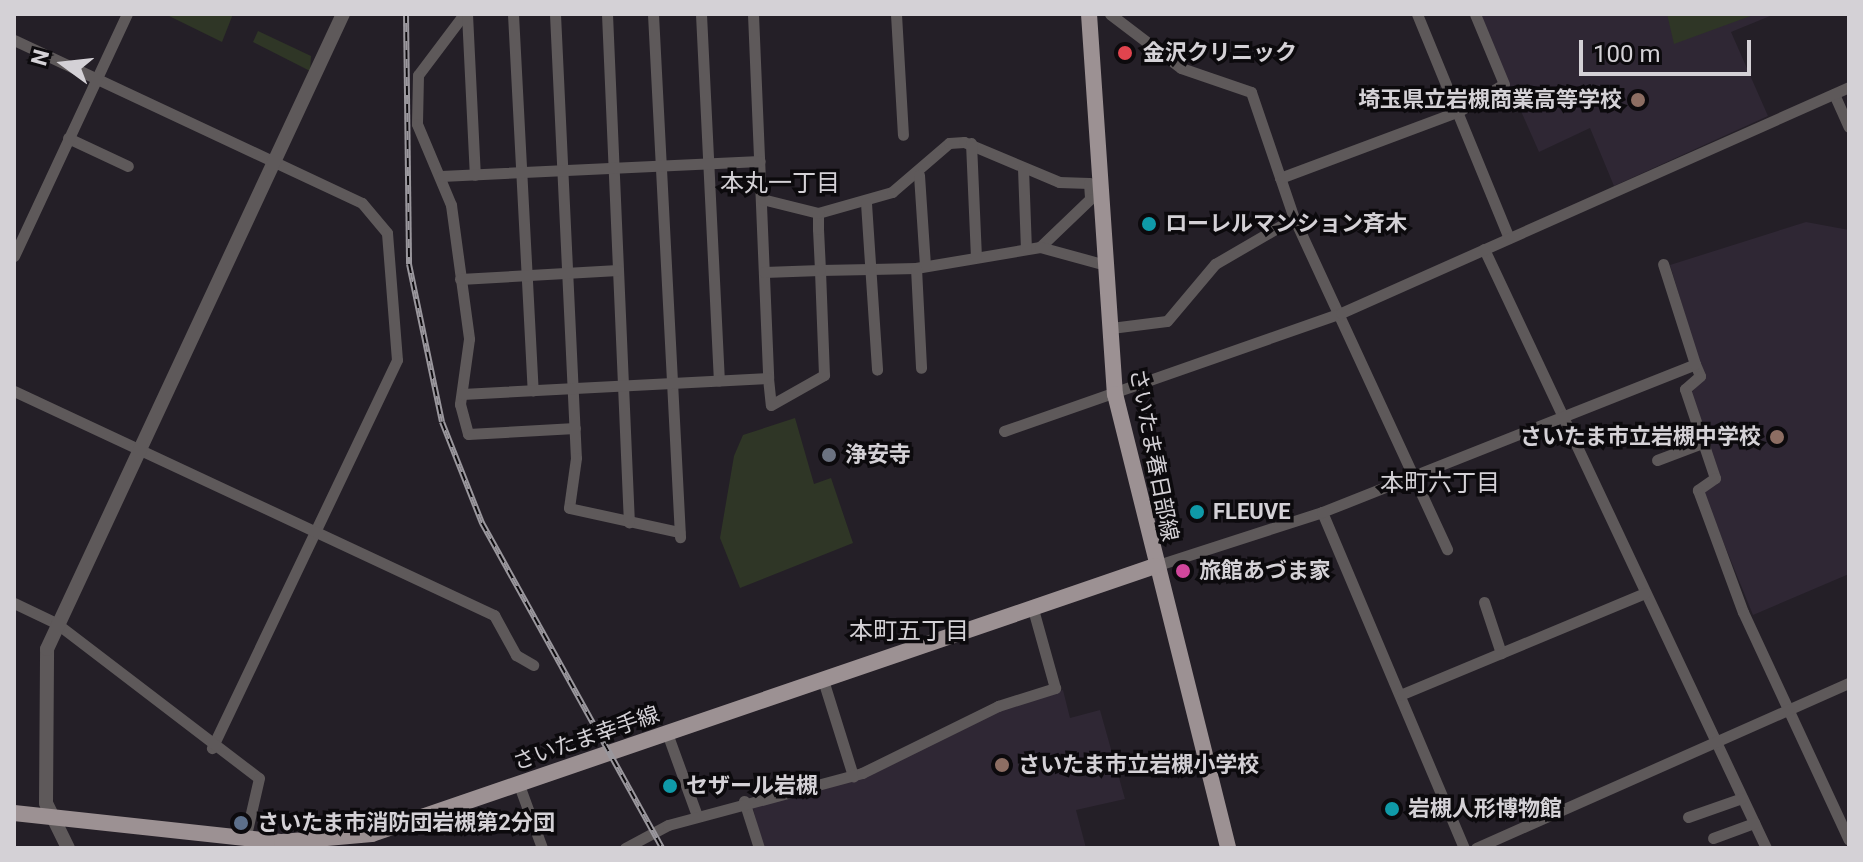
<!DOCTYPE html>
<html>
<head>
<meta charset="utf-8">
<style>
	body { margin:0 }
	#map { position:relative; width:1863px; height:862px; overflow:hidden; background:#241f27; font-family:Roboto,"Noto Sans JP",sans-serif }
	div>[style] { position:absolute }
	.built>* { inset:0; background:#2f2734 }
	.green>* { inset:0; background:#2f3626 }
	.minor>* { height:11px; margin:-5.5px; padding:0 5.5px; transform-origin:5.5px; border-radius:5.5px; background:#5e595a }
	.tertiary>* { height:14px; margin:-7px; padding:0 7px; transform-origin:7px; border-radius:7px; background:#5e595a }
	.primary>* { height:16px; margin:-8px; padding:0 8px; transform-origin:8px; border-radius:8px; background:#9c9193 }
	.rail>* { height:6px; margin-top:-3px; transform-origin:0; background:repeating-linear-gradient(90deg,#0c0a0d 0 9px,#9a979d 0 18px); box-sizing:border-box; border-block:2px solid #9a979d }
	.dots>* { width:22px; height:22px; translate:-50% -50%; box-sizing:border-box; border:4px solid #0c0a0d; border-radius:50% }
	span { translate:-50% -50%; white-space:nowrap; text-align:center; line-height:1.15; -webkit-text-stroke:7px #0c0a0d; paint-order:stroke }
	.poi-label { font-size:22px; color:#d4d1d6; font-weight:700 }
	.left { translate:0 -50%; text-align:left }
	.right { translate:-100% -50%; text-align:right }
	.street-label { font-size:22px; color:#d4d1d6 }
	.neighbourhood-label { font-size:24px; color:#d4d1d6 }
	.frame { position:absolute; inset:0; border:16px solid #d4d1d6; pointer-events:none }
	.north { position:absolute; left:24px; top:24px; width:80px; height:80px; -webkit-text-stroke:6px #0c0a0d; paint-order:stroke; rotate:285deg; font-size:22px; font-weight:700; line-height:32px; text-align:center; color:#d4d1d6 }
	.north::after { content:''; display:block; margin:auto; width:28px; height:36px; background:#d4d1d6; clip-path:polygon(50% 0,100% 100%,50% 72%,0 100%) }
	.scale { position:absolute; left:1579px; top:40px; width:172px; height:36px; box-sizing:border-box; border:4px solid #d4d1d6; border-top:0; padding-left:10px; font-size:24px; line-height:28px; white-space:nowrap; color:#d4d1d6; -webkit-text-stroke:6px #0c0a0d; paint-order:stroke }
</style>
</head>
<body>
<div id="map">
	<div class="built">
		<i style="clip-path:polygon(1478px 14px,1775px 14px,1731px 32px,1768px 116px,1614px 186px,1590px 128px,1539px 152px)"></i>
		<i style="clip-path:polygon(1806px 222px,1849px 230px,1849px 574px,1753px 615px,1703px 492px,1720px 480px,1690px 394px,1704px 378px,1670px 265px)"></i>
		<i style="clip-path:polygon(1063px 690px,1070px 718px,1100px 710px,1125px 799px,1076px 810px,1086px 848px,763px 848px,752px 804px,850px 781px,999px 711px)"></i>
	</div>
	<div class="green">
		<i style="clip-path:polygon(165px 14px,233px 14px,222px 42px)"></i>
		<i style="clip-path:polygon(1667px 14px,1756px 14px,1674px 44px)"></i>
		<i style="clip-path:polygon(258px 31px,311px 56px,310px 71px,253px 42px)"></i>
		<i style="clip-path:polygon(795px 418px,814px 484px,831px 478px,853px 543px,740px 588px,720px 538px,734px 456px,743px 435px)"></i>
	</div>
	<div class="minor">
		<i style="left:464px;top:14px;width:76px;rotate:127deg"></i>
		<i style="left:418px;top:75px;width:49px;rotate:91.2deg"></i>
		<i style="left:417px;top:124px;width:88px;rotate:67.2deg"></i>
		<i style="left:451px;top:205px;width:135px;rotate:82.3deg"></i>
		<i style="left:469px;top:339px;width:66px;rotate:97.9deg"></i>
		<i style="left:460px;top:404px;width:31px;rotate:75deg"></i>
		<i style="left:468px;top:434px;width:107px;rotate:-3.2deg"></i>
		<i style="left:467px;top:14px;width:161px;rotate:87.2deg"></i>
		<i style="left:513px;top:14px;width:377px;rotate:87deg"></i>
		<i style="left:555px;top:14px;width:444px;rotate:87.3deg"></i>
		<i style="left:576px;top:458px;width:50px;rotate:98deg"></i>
		<i style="left:569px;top:508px;width:113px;rotate:12.3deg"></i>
		<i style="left:607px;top:14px;width:509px;rotate:87.53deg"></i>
		<i style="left:653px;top:14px;width:524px;rotate:87.04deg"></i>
		<i style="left:701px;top:14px;width:367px;rotate:87.2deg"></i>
		<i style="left:753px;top:14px;width:364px;rotate:87.6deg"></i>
		<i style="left:768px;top:378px;width:27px;rotate:84deg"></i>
		<i style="left:771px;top:405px;width:61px;rotate:-29.5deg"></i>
		<i style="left:824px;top:375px;width:105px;rotate:-92.2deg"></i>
		<i style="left:820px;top:270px;width:41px;rotate:-92.8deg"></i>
		<i style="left:818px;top:229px;width:16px;rotate:-90deg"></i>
		<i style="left:818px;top:213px;width:77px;rotate:-15.8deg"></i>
		<i style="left:892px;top:192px;width:75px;rotate:-40.7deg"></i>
		<i style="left:949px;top:143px;width:15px;rotate:-4deg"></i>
		<i style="left:964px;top:142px;width:103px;rotate:22.8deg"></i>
		<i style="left:1059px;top:182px;width:30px;rotate:2deg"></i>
		<i style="left:1089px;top:183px;width:16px;rotate:86deg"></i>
		<i style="left:1090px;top:199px;width:69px;rotate:136.2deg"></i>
		<i style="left:1040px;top:247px;width:126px;rotate:170.4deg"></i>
		<i style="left:916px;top:268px;width:45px;rotate:178.7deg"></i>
		<i style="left:871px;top:269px;width:51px;rotate:178.9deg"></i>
		<i style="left:820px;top:270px;width:56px;rotate:178deg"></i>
		<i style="left:896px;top:14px;width:121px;rotate:86.7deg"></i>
		<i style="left:1110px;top:14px;width:89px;rotate:37.3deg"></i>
		<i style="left:1181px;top:68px;width:74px;rotate:18.9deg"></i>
		<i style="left:1251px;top:92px;width:133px;rotate:71.2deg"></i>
		<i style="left:1294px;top:218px;width:365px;rotate:65.2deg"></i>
		<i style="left:1417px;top:14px;width:242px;rotate:67.7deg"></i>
		<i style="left:14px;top:40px;width:384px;rotate:25.1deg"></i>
		<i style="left:362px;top:203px;width:39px;rotate:50deg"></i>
		<i style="left:387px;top:233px;width:127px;rotate:85.5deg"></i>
		<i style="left:397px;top:360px;width:430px;rotate:115.5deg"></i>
		<i style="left:1834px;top:94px;width:36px;rotate:66deg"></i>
		<i style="left:68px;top:138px;width:66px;rotate:25deg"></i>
		<i style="left:971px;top:143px;width:113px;rotate:87.5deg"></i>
		<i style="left:1023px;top:168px;width:81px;rotate:87.9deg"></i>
		<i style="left:919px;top:175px;width:91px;rotate:86.2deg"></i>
		<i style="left:441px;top:176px;width:319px;rotate:-2.7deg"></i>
		<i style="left:1280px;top:178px;width:191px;rotate:-20.5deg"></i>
		<i style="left:1459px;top:111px;width:52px;rotate:-31deg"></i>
		<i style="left:1504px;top:84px;width:76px;rotate:-112.5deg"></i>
		<i style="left:762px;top:199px;width:58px;rotate:14deg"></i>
		<i style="left:866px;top:203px;width:167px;rotate:86.2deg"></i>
		<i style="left:1040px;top:247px;width:68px;rotate:15.3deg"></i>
		<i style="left:1484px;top:249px;width:662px;rotate:64.79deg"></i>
		<i style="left:14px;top:256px;width:267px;rotate:-65deg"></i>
		<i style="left:916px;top:268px;width:100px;rotate:87.1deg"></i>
		<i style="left:460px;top:279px;width:158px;rotate:-3.3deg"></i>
		<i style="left:1111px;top:328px;width:56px;rotate:-7.1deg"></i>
		<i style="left:1167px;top:321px;width:75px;rotate:-49.9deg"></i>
		<i style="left:1215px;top:264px;width:91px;rotate:-30.2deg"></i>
		<i style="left:1695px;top:364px;width:13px;rotate:67deg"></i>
		<i style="left:1700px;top:376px;width:20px;rotate:139deg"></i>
		<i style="left:1685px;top:389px;width:94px;rotate:71.4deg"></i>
		<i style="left:1715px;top:478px;width:21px;rotate:145deg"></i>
		<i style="left:1698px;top:490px;width:130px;rotate:69.8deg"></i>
		<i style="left:1743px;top:612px;width:251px;rotate:65.1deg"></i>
		<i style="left:14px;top:391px;width:530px;rotate:25.02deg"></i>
		<i style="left:494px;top:615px;width:46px;rotate:61.2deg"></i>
		<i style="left:516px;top:655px;width:20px;rotate:30deg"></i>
		<i style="left:462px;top:394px;width:306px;rotate:-3deg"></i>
		<i style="left:1004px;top:431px;width:357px;rotate:-19.3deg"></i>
		<i style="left:1341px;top:313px;width:556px;rotate:-23.98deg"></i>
		<i style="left:1657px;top:460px;width:48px;rotate:-20.7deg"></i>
		<i style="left:1322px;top:512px;width:365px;rotate:67.1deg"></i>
		<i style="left:1155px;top:566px;width:176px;rotate:-17.9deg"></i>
		<i style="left:1322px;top:512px;width:401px;rotate:-21.6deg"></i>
		<i style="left:1695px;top:364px;width:105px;rotate:-107.7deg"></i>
		<i style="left:1484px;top:602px;width:54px;rotate:71.6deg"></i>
		<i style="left:14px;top:603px;width:47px;rotate:25.5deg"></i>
		<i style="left:56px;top:623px;width:255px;rotate:37.4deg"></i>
		<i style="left:259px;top:778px;width:63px;rotate:102.9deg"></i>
		<i style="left:823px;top:680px;width:101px;rotate:72.6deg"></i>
		<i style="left:1400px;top:695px;width:265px;rotate:-22.6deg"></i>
		<i style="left:667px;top:733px;width:88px;rotate:70.1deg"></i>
		<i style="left:519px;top:785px;width:67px;rotate:69.9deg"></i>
		<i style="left:744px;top:801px;width:49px;rotate:72.3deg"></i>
		<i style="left:1688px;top:817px;width:57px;rotate:-19.4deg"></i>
		<i style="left:1713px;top:838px;width:44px;rotate:-20.1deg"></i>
		<i style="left:625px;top:848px;width:49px;rotate:-28.1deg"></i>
		<i style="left:668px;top:825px;width:201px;rotate:-15deg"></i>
		<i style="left:862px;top:773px;width:152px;rotate:-26.2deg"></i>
		<i style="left:998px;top:706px;width:60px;rotate:-17.5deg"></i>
		<i style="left:1055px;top:688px;width:82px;rotate:-105.6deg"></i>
		<i style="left:1476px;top:848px;width:408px;rotate:-23.9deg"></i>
	</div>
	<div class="tertiary">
		<i style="left:68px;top:848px;width:50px;rotate:-116.1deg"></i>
		<i style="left:46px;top:803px;width:154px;rotate:-89.6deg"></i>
		<i style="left:47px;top:649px;width:701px;rotate:-65.01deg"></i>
	</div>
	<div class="primary">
		<i style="left:1089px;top:14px;width:381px;rotate:86.1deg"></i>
		<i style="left:1115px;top:394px;width:468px;rotate:76deg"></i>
		<i style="left:14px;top:813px;width:270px;rotate:6.2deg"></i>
		<i style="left:282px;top:842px;width:90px;rotate:-5.1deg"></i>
		<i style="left:372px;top:834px;width:828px;rotate:-18.89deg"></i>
	</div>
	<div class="rail">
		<i style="left:406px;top:14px;width:250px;rotate:89.3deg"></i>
		<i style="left:409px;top:264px;width:161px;rotate:78.2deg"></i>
		<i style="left:442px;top:422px;width:109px;rotate:68.4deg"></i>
		<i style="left:482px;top:523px;width:372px;rotate:61deg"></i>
	</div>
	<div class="dots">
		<i style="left:1125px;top:53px;background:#e0444e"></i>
		<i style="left:1638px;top:100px;background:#8d6e63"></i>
		<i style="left:1149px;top:224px;background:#0f9aa8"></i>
		<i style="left:1777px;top:437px;background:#8d6e63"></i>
		<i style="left:829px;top:455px;background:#6b7280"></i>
		<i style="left:1197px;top:512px;background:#0f9aa8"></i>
		<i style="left:1183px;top:571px;background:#d1479c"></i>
		<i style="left:1002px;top:765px;background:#8d6e63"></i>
		<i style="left:670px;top:786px;background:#0f9aa8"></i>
		<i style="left:1392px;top:809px;background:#0f9aa8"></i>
		<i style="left:241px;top:823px;background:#5c6f8a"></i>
	</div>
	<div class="poi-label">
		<span class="left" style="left:1143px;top:53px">金沢クリニック</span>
		<span class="right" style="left:1622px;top:100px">埼玉県立岩槻商業高等学校</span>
		<span class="left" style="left:1165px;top:224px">ローレルマンション斉木</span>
		<span class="right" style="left:1761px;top:437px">さいたま市立岩槻中学校</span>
		<span class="left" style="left:845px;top:455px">浄安寺</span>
		<span class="left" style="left:1213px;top:512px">FLEUVE</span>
		<span class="left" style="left:1199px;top:571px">旅館あづま家</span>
		<span class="left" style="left:1018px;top:765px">さいたま市立岩槻小学校</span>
		<span class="left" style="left:686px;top:786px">セザール岩槻</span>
		<span class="left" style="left:1408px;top:809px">岩槻人形博物館</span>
		<span class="left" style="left:257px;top:823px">さいたま市消防団岩槻第2分団</span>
	</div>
	<div class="street-label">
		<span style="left:1154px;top:455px;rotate:79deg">さいたま春日部線</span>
		<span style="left:586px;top:738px;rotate:-19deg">さいたま幸手線</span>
	</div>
	<div class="neighbourhood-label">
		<span style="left:780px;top:184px">本丸一丁目</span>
		<span style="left:1440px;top:484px">本町六丁目</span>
		<span style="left:909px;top:632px">本町五丁目</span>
	</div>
	<div class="frame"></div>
	<div class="north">N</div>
	<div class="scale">100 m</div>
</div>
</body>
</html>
